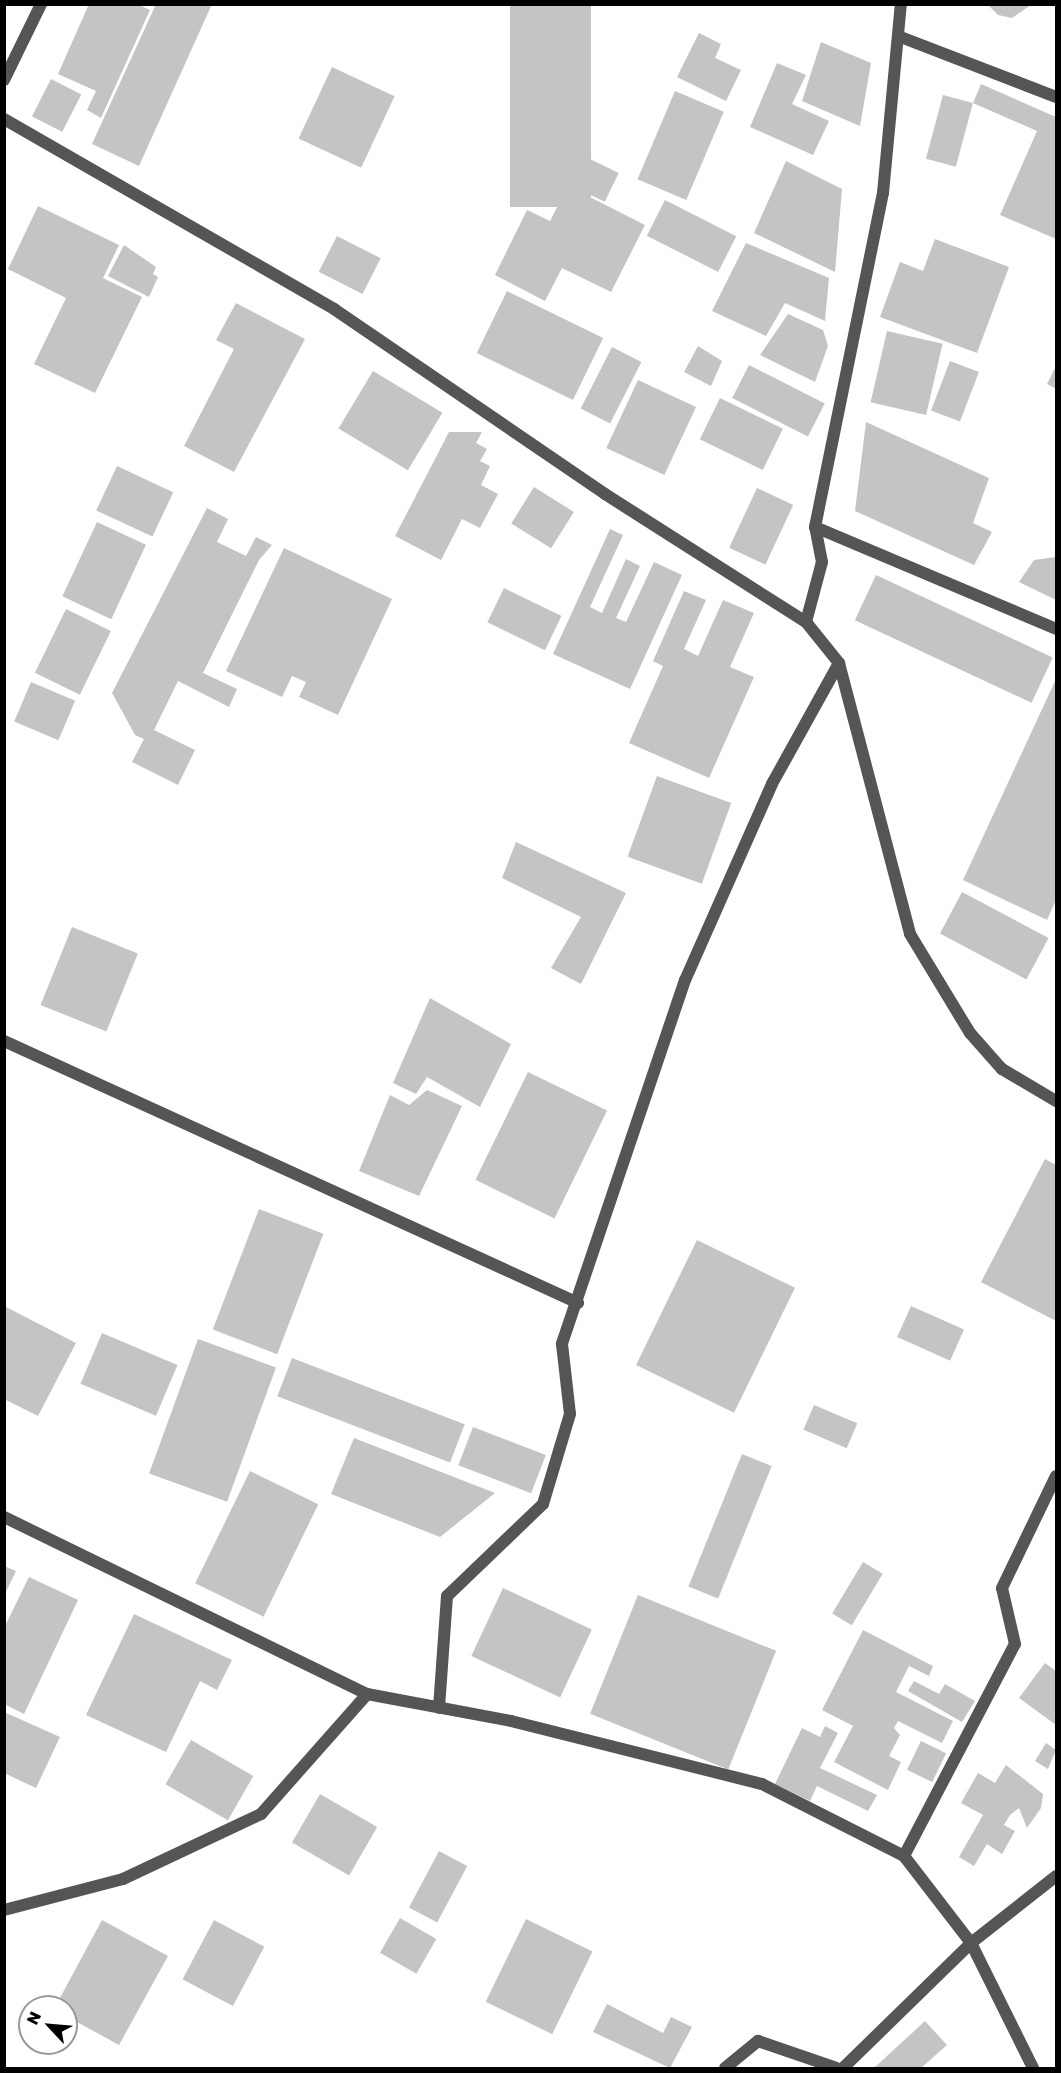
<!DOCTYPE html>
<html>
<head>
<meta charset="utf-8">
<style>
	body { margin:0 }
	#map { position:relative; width:1061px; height:2073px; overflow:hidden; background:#fff; font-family:"Golos Text",sans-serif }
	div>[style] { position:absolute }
	.building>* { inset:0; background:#c4c4c4; transform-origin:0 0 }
	.street>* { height:12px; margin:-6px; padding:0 6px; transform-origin:6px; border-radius:6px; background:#555 }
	span { translate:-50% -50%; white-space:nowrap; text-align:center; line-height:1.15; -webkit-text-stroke:6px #fff; paint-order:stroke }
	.frame { position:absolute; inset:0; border:6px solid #000; pointer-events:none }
	.north { position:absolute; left:18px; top:1995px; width:60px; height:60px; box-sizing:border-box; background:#fff; border:2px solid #999; border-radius:50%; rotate:296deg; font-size:16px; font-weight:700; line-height:24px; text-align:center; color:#000 }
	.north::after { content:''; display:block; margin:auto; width:21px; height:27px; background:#000; clip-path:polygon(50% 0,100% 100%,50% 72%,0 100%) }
</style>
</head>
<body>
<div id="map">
	<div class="building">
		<i style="clip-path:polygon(89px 4px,137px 4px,150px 10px,101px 118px,87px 110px,96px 91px,58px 74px)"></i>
		<i style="clip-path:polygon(156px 4px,212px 4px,139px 166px,92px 144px)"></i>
		<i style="clip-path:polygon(987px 4px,1032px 4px,1012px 18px,998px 15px)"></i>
		<i style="left:510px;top:5px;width:81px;height:202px"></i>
		<i style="clip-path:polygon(699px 33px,721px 44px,715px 58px,741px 70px,726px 101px,677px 77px)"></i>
		<i style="clip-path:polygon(821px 42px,871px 63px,860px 126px,802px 101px)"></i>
		<i style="clip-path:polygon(777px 63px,806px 75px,792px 104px,829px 121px,813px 155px,750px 127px)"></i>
		<i style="left:332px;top:67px;width:69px;height:79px;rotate:25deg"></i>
		<i style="left:51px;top:79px;width:34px;height:42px;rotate:27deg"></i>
		<i style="clip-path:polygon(981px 84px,1056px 117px,1056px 239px,1000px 215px,1037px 131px,973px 103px)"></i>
		<i style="left:675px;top:91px;width:53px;height:96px;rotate:23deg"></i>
		<i style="left:943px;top:95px;width:31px;height:66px;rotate:15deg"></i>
		<i style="left:590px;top:159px;width:32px;height:32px;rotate:26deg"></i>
		<i style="clip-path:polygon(786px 161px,842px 189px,835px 272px,754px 233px)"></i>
		<i style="clip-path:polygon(568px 186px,645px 225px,611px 292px,562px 268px,545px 301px,495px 275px,527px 210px,550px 221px)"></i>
		<i style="left:665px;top:200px;width:80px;height:40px;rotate:27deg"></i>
		<i style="clip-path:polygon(38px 206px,119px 245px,103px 278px,142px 297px,95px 393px,34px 364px,66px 298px,8px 269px)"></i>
		<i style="left:337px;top:236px;width:49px;height:40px;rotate:27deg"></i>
		<i style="clip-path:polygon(935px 239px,1009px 267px,977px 353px,880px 317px,900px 262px,923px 271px)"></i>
		<i style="clip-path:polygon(746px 243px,829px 278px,825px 321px,785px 303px,766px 336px,712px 311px)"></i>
		<i style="clip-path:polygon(124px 245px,156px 267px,153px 274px,158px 277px,149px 297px,108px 276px)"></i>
		<i style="left:507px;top:291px;width:107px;height:69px;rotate:26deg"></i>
		<i style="clip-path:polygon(236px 303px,305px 339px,234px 472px,184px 446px,234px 349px,216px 340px)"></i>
		<i style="clip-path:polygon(788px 314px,823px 330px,828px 346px,815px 382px,760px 355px)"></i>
		<i style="left:887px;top:331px;width:57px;height:73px;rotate:13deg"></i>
		<i style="clip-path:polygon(698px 346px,722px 361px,711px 386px,684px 372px)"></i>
		<i style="left:612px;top:347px;width:33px;height:69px;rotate:27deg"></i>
		<i style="left:950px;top:361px;width:31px;height:53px;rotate:21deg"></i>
		<i style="left:749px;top:365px;width:85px;height:37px;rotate:27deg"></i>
		<i style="clip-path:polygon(1056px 366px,1056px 389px,1047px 384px)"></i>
		<i style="left:373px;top:371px;width:81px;height:67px;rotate:31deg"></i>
		<i style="left:638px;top:380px;width:64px;height:75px;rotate:25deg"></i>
		<i style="left:720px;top:398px;width:70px;height:46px;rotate:26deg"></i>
		<i style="clip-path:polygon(866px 422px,989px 478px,973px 523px,992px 532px,974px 565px,855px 511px)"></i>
		<i style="clip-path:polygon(449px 432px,482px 432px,476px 443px,487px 449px,480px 461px,490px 466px,481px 485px,498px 494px,480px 528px,462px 519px,441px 560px,395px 536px)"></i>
		<i style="left:117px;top:466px;width:62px;height:49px;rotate:25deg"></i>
		<i style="left:534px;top:487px;width:47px;height:43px;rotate:32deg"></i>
		<i style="left:757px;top:488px;width:40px;height:66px;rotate:25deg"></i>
		<i style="clip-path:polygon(207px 508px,228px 519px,217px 542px,246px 556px,256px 537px,272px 545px,259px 560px,203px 673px,237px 689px,229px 707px,178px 681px,154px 730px,195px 750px,178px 785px,132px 762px,144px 739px,135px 735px,112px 693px)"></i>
		<i style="left:97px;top:522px;width:54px;height:82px;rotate:25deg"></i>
		<i style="clip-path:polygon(610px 529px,623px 535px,590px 607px,602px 613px,626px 559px,640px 566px,616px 618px,626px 622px,654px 562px,682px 575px,630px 689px,553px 654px)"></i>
		<i style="clip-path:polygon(284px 548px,392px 599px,338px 715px,299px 697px,306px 682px,292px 676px,282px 697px,226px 671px)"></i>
		<i style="clip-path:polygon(1056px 557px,1056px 600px,1019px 582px,1034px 560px)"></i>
		<i style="left:876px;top:575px;width:195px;height:50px;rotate:25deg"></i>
		<i style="left:504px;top:588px;width:64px;height:38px;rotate:26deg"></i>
		<i style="clip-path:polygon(684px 591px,706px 600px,684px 649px,698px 656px,723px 600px,754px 613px,730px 667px,754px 677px,709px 778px,629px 743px,663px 666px,653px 661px)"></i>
		<i style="left:66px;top:609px;width:50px;height:71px;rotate:26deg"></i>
		<i style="clip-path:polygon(1056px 679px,1056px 900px,1047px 920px,963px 880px)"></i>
		<i style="left:31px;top:682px;width:48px;height:43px;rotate:23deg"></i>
		<i style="left:657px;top:776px;width:79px;height:86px;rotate:20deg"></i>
		<i style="clip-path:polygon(516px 842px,626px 893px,581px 984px,551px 968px,581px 917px,502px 878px)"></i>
		<i style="left:962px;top:892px;width:98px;height:47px;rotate:28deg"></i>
		<i style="left:72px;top:927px;width:71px;height:84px;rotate:22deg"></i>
		<i style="clip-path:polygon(430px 998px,511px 1044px,480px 1107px,427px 1077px,416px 1094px,393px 1083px)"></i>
		<i style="left:528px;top:1072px;width:88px;height:120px;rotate:26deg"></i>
		<i style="clip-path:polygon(427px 1090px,462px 1106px,419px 1196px,359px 1171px,390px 1095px,409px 1105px)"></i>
		<i style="clip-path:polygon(1045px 1159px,1056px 1165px,1056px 1321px,981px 1282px)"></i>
		<i style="left:259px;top:1209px;width:69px;height:129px;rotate:21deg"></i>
		<i style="left:697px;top:1240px;width:109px;height:139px;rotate:26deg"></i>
		<i style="clip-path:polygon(4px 1306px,76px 1343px,38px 1416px,4px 1399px)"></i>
		<i style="left:911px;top:1306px;width:58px;height:34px;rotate:24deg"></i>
		<i style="left:102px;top:1333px;width:82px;height:55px;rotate:23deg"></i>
		<i style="left:198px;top:1339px;width:83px;height:143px;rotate:20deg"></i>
		<i style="left:292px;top:1358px;width:185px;height:41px;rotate:21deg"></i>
		<i style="left:814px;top:1405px;width:47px;height:27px;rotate:23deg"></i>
		<i style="left:473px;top:1427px;width:78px;height:41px;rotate:21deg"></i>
		<i style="clip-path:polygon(354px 1438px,495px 1493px,440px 1537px,331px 1494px)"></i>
		<i style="left:742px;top:1454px;width:32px;height:143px;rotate:22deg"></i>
		<i style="left:250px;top:1471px;width:76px;height:125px;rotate:26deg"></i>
		<i style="left:863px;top:1562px;width:23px;height:60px;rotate:31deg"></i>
		<i style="clip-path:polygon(4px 1566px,16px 1571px,4px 1596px)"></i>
		<i style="clip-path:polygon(29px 1577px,78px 1600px,24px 1714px,4px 1704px,4px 1628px)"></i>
		<i style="left:503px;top:1588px;width:98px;height:75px;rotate:25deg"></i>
		<i style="left:638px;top:1595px;width:149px;height:128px;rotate:22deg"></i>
		<i style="clip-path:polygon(134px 1614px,232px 1660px,217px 1690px,200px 1681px,166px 1752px,86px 1715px)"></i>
		<i style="clip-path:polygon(863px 1630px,933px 1666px,929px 1676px,909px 1666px,896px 1692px,953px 1721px,942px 1743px,898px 1721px,894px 1728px,900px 1735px,889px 1756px,901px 1762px,888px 1790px,834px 1762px,853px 1726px,822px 1710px)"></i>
		<i style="clip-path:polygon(1045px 1663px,1056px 1671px,1056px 1725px,1019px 1698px)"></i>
		<i style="clip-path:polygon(914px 1681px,939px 1694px,945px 1684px,975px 1701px,962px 1722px,908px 1691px)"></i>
		<i style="clip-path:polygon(4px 1712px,60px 1737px,36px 1788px,4px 1773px)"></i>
		<i style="clip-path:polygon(825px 1726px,838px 1733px,820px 1768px,877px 1795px,868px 1811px,817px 1786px,810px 1801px,775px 1784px,802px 1728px,820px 1737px)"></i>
		<i style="left:191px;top:1740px;width:72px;height:51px;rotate:30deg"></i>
		<i style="left:921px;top:1741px;width:28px;height:32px;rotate:26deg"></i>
		<i style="clip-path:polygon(1046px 1743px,1056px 1750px,1048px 1769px,1035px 1761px)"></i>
		<i style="clip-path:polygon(1006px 1765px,1043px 1794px,1041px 1808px,1027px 1828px,1019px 1808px,1010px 1815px,1004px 1825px,1015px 1831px,1002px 1854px,987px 1844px,974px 1866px,959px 1857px,983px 1815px,961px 1803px,978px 1773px,995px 1783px)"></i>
		<i style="left:320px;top:1794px;width:66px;height:56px;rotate:30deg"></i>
		<i style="left:439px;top:1851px;width:32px;height:64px;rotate:28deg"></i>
		<i style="left:400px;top:1918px;width:42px;height:40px;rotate:30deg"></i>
		<i style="left:526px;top:1919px;width:74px;height:92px;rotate:26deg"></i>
		<i style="clip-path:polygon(102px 1920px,168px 1956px,119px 2045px,66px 2016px,66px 2007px,55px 2007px)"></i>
		<i style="left:214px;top:1920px;width:57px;height:67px;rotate:28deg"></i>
		<i style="clip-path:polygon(607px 2004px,663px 2033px,671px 2017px,692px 2027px,670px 2068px,593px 2032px)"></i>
		<i style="clip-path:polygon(925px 2021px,947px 2045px,921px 2068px,874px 2068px)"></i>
	</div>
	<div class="street">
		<i style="left:898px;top:36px;width:169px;rotate:21.1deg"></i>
		<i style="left:4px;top:80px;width:85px;rotate:-64deg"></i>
		<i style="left:4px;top:119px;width:381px;rotate:29.9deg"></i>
		<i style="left:334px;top:309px;width:328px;rotate:34.3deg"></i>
		<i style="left:605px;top:494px;width:238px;rotate:32.5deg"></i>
		<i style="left:806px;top:622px;width:53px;rotate:51.2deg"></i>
		<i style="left:839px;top:663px;width:138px;rotate:119deg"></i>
		<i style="left:772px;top:784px;width:214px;rotate:113.9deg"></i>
		<i style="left:685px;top:980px;width:384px;rotate:108.7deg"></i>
		<i style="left:562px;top:1344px;width:70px;rotate:83.5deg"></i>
		<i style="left:570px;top:1414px;width:94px;rotate:106.7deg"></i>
		<i style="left:543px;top:1504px;width:133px;rotate:136.2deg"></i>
		<i style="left:447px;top:1596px;width:112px;rotate:94.1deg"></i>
		<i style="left:815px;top:527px;width:262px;rotate:22.9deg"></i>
		<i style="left:806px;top:622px;width:62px;rotate:-75.1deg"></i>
		<i style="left:822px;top:562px;width:36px;rotate:-101deg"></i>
		<i style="left:815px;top:527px;width:341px;rotate:-78.5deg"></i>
		<i style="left:883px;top:193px;width:190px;rotate:-84.6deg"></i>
		<i style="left:839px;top:663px;width:280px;rotate:75.3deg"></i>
		<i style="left:910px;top:934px;width:116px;rotate:58.8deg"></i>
		<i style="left:970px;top:1033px;width:48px;rotate:48.4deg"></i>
		<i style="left:1002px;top:1069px;width:63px;rotate:30.7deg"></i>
		<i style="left:4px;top:1041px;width:631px;rotate:24.53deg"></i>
		<i style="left:4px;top:1517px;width:404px;rotate:26deg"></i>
		<i style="left:367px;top:1694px;width:147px;rotate:10.6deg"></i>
		<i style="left:511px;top:1721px;width:259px;rotate:14.1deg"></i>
		<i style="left:762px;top:1784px;width:159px;rotate:26.9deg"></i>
		<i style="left:904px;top:1856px;width:110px;rotate:52.4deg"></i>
		<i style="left:971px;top:1943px;width:140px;rotate:63.6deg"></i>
		<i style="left:904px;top:1856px;width:239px;rotate:-62.4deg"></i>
		<i style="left:1015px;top:1644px;width:57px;rotate:-103.1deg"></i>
		<i style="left:1002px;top:1588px;width:124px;rotate:-64.3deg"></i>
		<i style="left:4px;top:1910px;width:123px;rotate:-14.6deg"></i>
		<i style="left:123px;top:1879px;width:153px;rotate:-25.2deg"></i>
		<i style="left:261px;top:1814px;width:160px;rotate:-48.5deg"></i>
		<i style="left:725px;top:2068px;width:43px;rotate:-39.3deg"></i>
		<i style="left:758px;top:2041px;width:83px;rotate:18.9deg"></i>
		<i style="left:843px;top:2068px;width:179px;rotate:-44.3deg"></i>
		<i style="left:971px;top:1943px;width:108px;rotate:-38.2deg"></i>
	</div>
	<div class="frame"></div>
	<div class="north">N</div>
</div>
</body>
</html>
